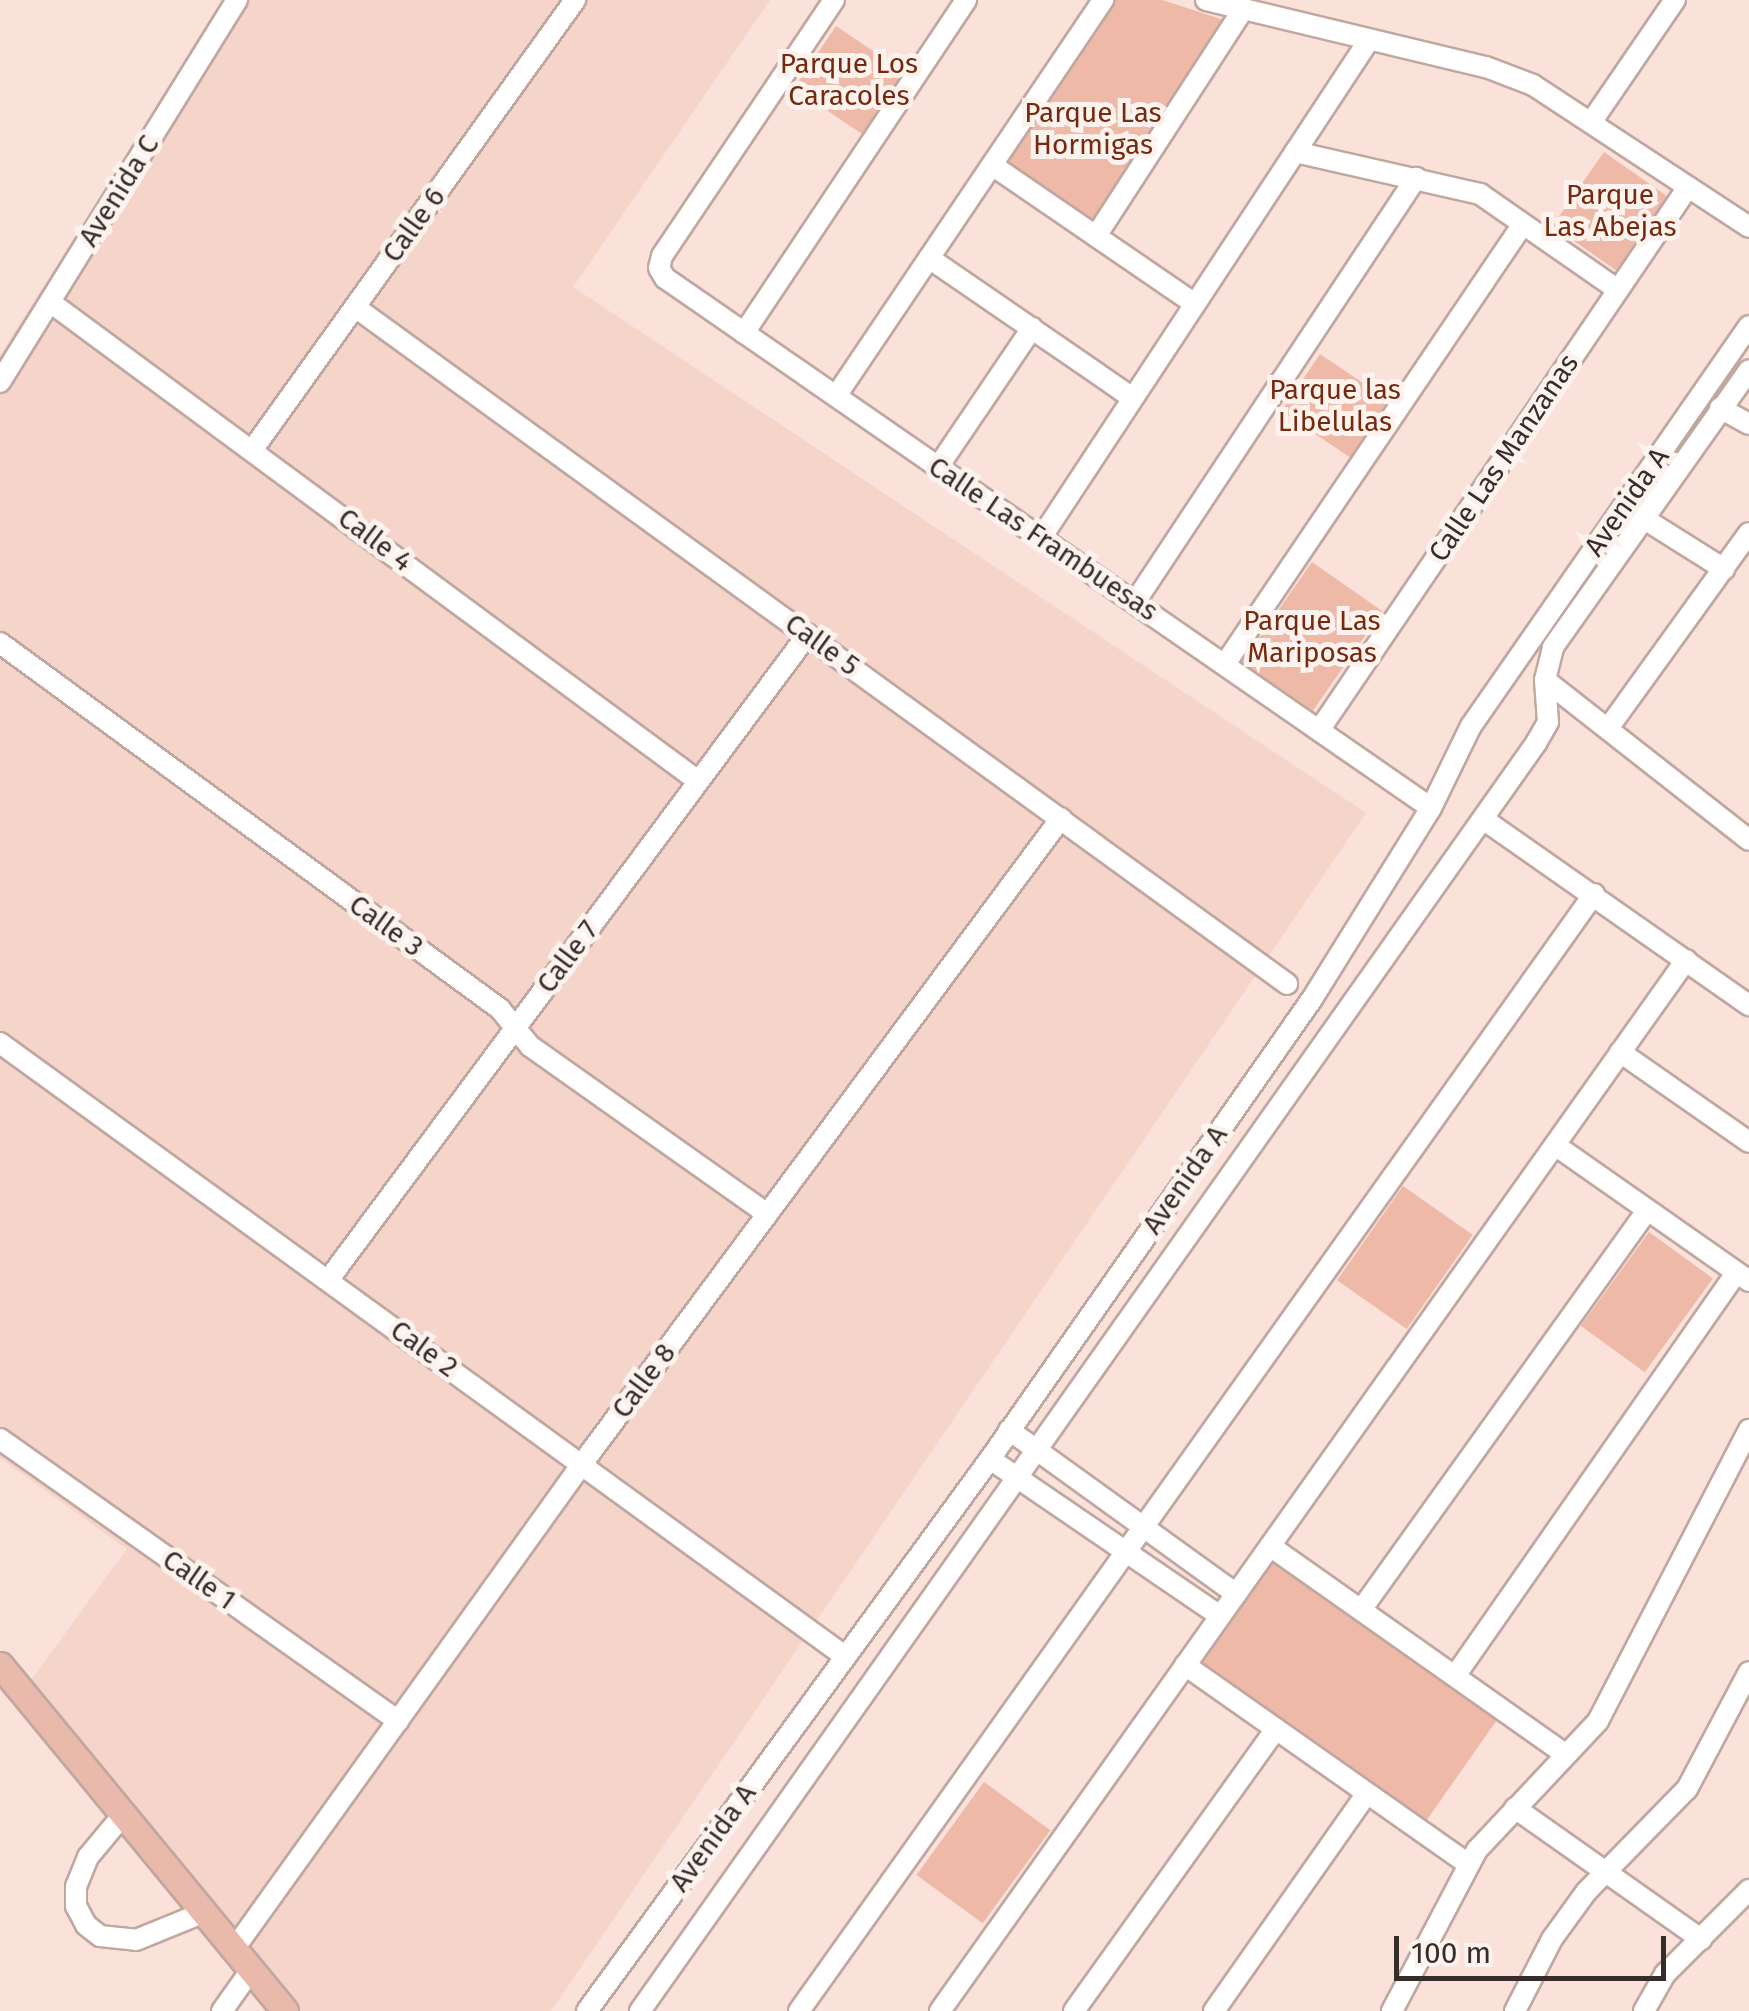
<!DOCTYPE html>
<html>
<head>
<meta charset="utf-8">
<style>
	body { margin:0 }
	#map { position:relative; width:1749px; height:2011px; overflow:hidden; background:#fae1d9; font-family:"Fira Sans",sans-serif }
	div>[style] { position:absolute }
	.built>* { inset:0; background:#f5d4c9 }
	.green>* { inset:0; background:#efb9a8; transform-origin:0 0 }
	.roads { filter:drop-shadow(2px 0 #c0a7a0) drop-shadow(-2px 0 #c0a7a0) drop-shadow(0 2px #c0a7a0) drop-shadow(0 -2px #c0a7a0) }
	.minor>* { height:20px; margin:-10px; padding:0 10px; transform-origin:10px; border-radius:10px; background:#fff }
	.major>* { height:25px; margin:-12.5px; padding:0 12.5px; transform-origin:12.5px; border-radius:12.5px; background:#e9baac }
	span { translate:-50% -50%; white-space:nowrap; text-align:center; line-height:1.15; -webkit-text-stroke:10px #fcf2ee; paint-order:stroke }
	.park-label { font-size:28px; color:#77290d }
	.street-label { font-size:28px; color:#362c29 }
	.scale { position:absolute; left:1394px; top:1936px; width:272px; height:45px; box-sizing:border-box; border:5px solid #362c29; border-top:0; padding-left:12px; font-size:30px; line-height:35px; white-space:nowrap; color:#362c29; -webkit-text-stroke:8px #fcf2ee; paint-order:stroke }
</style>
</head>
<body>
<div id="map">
	<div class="built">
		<i style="clip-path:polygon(225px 0,770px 0,573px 287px,1366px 813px,551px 2011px,282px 2011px,205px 1926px,31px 1680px,127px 1549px,0 1458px,0 355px)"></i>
	</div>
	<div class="green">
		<i style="clip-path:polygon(1115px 0,1162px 0,1227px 21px,1094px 224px,1008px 163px)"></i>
		<i style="left:836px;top:26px;width:83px;height:75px;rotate:34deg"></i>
		<i style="left:1604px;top:152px;width:78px;height:90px;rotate:35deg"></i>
		<i style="left:1320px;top:354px;width:83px;height:69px;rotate:34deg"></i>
		<i style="left:1312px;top:562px;width:86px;height:123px;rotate:35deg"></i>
		<i style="left:1403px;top:1186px;width:85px;height:115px;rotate:35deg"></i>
		<i style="left:1649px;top:1232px;width:79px;height:116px;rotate:36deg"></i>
		<i style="left:1273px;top:1562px;width:274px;height:123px;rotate:35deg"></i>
		<i style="left:984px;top:1782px;width:82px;height:115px;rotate:36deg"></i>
	</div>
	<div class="roads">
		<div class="minor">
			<i style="left:834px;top:0;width:308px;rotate:123.9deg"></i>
			<i style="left:662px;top:256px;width:12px;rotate:104deg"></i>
			<i style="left:659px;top:268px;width:12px;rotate:59deg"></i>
			<i style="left:665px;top:278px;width:931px;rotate:34.68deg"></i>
			<i style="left:1206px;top:0;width:288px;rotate:13.5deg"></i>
			<i style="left:1486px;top:67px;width:50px;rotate:21deg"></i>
			<i style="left:1533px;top:85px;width:258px;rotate:33.3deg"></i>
			<i style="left:1592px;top:121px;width:147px;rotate:-55.6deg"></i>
			<i style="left:1295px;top:152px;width:190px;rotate:12.8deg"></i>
			<i style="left:1480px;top:194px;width:168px;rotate:34.8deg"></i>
			<i style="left:992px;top:165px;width:246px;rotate:34.4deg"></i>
			<i style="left:1096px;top:236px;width:270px;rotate:-57deg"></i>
			<i style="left:929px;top:258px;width:247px;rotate:34.5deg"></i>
			<i style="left:50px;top:302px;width:806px;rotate:36.47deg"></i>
			<i style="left:355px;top:307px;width:1152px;rotate:35.99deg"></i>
			<i style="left:744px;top:333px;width:400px;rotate:-56.3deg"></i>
			<i style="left:0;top:382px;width:450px;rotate:-58.2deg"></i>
			<i style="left:836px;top:396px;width:478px;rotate:-56deg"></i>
			<i style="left:1720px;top:408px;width:33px;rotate:29deg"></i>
			<i style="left:253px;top:449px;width:553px;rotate:-54.35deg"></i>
			<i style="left:938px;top:467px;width:168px;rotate:-55.9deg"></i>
			<i style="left:1643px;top:518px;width:96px;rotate:32.2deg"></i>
			<i style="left:1041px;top:538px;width:596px;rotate:-56.63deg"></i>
			<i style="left:1135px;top:602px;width:509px;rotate:-56.47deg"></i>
			<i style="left:0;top:643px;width:620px;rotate:36.2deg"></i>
			<i style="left:500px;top:1009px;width:48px;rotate:51deg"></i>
			<i style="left:530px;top:1046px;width:291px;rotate:35.3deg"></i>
			<i style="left:1225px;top:664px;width:531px;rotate:-55.89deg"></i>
			<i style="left:1545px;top:680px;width:259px;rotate:38.1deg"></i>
			<i style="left:1609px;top:727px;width:239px;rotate:-54.2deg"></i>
			<i style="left:1320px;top:729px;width:655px;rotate:-55.82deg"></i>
			<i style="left:1483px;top:819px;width:325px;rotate:35deg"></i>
			<i style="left:0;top:1043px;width:1045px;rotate:35.97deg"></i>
			<i style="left:1620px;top:1052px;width:157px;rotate:34.9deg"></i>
			<i style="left:1555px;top:1145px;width:237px;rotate:35deg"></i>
			<i style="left:329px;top:1279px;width:803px;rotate:-53.4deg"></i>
			<i style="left:1009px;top:1430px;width:280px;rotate:35.8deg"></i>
			<i style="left:0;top:1439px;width:488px;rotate:35.3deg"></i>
			<i style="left:990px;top:1459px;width:278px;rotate:34.3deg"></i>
			<i style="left:1270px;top:1546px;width:362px;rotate:35.2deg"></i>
			<i style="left:1361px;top:1610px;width:492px;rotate:-54.4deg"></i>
			<i style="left:1185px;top:1665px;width:346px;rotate:35.1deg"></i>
			<i style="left:1455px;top:1676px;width:491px;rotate:-55.1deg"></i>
			<i style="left:1515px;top:1808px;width:228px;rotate:35.2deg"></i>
			<i style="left:123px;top:1815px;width:55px;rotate:129.8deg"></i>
			<i style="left:88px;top:1857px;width:31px;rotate:112deg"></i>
			<i style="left:76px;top:1886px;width:20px;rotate:90deg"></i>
			<i style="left:76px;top:1906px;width:21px;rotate:62deg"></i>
			<i style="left:86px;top:1925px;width:18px;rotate:38deg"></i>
			<i style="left:100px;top:1936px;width:36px;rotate:6deg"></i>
			<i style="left:136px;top:1940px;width:71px;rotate:-22.2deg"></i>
			<i style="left:234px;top:1949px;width:597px;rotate:-54.34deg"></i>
			<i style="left:582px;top:1464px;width:804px;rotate:-53.44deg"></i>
			<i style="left:222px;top:2011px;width:50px;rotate:-54.7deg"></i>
			<i style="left:587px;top:2011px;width:683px;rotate:-53.87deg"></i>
			<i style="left:990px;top:1459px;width:562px;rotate:-55.01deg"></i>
			<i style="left:1312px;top:999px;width:225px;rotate:-58.1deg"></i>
			<i style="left:1431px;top:808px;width:91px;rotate:-64deg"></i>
			<i style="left:1471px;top:726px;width:487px;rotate:-55.2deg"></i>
			<i style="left:640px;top:2011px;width:1553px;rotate:-54.75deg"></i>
			<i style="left:1536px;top:743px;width:24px;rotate:-60deg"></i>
			<i style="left:1548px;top:722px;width:42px;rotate:-94.1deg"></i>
			<i style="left:1545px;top:680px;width:34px;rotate:-76deg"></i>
			<i style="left:1553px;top:647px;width:339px;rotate:-54.7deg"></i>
			<i style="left:799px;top:2011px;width:1371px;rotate:-54.56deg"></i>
			<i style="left:940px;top:2011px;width:1289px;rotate:-54.63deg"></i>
			<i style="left:1074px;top:2011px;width:347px;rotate:-54.4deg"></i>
			<i style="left:1214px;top:2011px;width:266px;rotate:-54.9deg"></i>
			<i style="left:1392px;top:2011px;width:182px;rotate:-62.2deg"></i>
			<i style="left:1477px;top:1850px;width:177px;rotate:-46.8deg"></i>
			<i style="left:1598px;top:1721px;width:328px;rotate:-62.6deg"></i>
			<i style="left:1515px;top:2011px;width:81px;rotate:-62.8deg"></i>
			<i style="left:1552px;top:1939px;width:58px;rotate:-54.1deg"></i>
			<i style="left:1586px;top:1892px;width:144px;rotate:-45.6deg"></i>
			<i style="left:1687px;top:1789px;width:132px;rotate:-62.1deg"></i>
			<i style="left:1644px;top:2011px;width:43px;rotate:-60.4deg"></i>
			<i style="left:1665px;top:1974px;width:119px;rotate:-45deg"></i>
		</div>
		<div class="major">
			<i style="left:0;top:1665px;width:448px;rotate:50.5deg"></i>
		</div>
	</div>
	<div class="park-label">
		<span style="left:849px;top:80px">Parque Los<br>Caracoles</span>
		<span style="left:1093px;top:129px">Parque Las<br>Hormigas</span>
		<span style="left:1610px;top:211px">Parque<br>Las Abejas</span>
		<span style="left:1335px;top:406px">Parque las<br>Libelulas</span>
		<span style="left:1312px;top:637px">Parque Las<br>Mariposas</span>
	</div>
	<div class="street-label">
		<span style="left:119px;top:191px;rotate:-58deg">Avenida C</span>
		<span style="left:414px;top:225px;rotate:-54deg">Calle 6</span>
		<span style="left:1504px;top:458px;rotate:-56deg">Calle Las Manzanas</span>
		<span style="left:1627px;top:502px;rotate:-55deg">Avenida A</span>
		<span style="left:1043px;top:539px;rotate:34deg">Calle Las Frambuesas</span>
		<span style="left:375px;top:540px;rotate:37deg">Calle 4</span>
		<span style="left:822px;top:645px;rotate:36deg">Calle 5</span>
		<span style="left:386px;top:926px;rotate:36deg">Calle 3</span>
		<span style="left:568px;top:957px;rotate:-53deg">Calle 7</span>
		<span style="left:1185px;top:1180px;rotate:-55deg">Avenida A</span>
		<span style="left:424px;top:1349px;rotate:36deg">Cale 2</span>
		<span style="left:644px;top:1381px;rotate:-53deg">Calle 8</span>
		<span style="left:199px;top:1580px;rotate:35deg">Calle 1</span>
		<span style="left:713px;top:1838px;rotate:-54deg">Avenida A</span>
	</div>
	<div class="scale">100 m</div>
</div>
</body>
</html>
